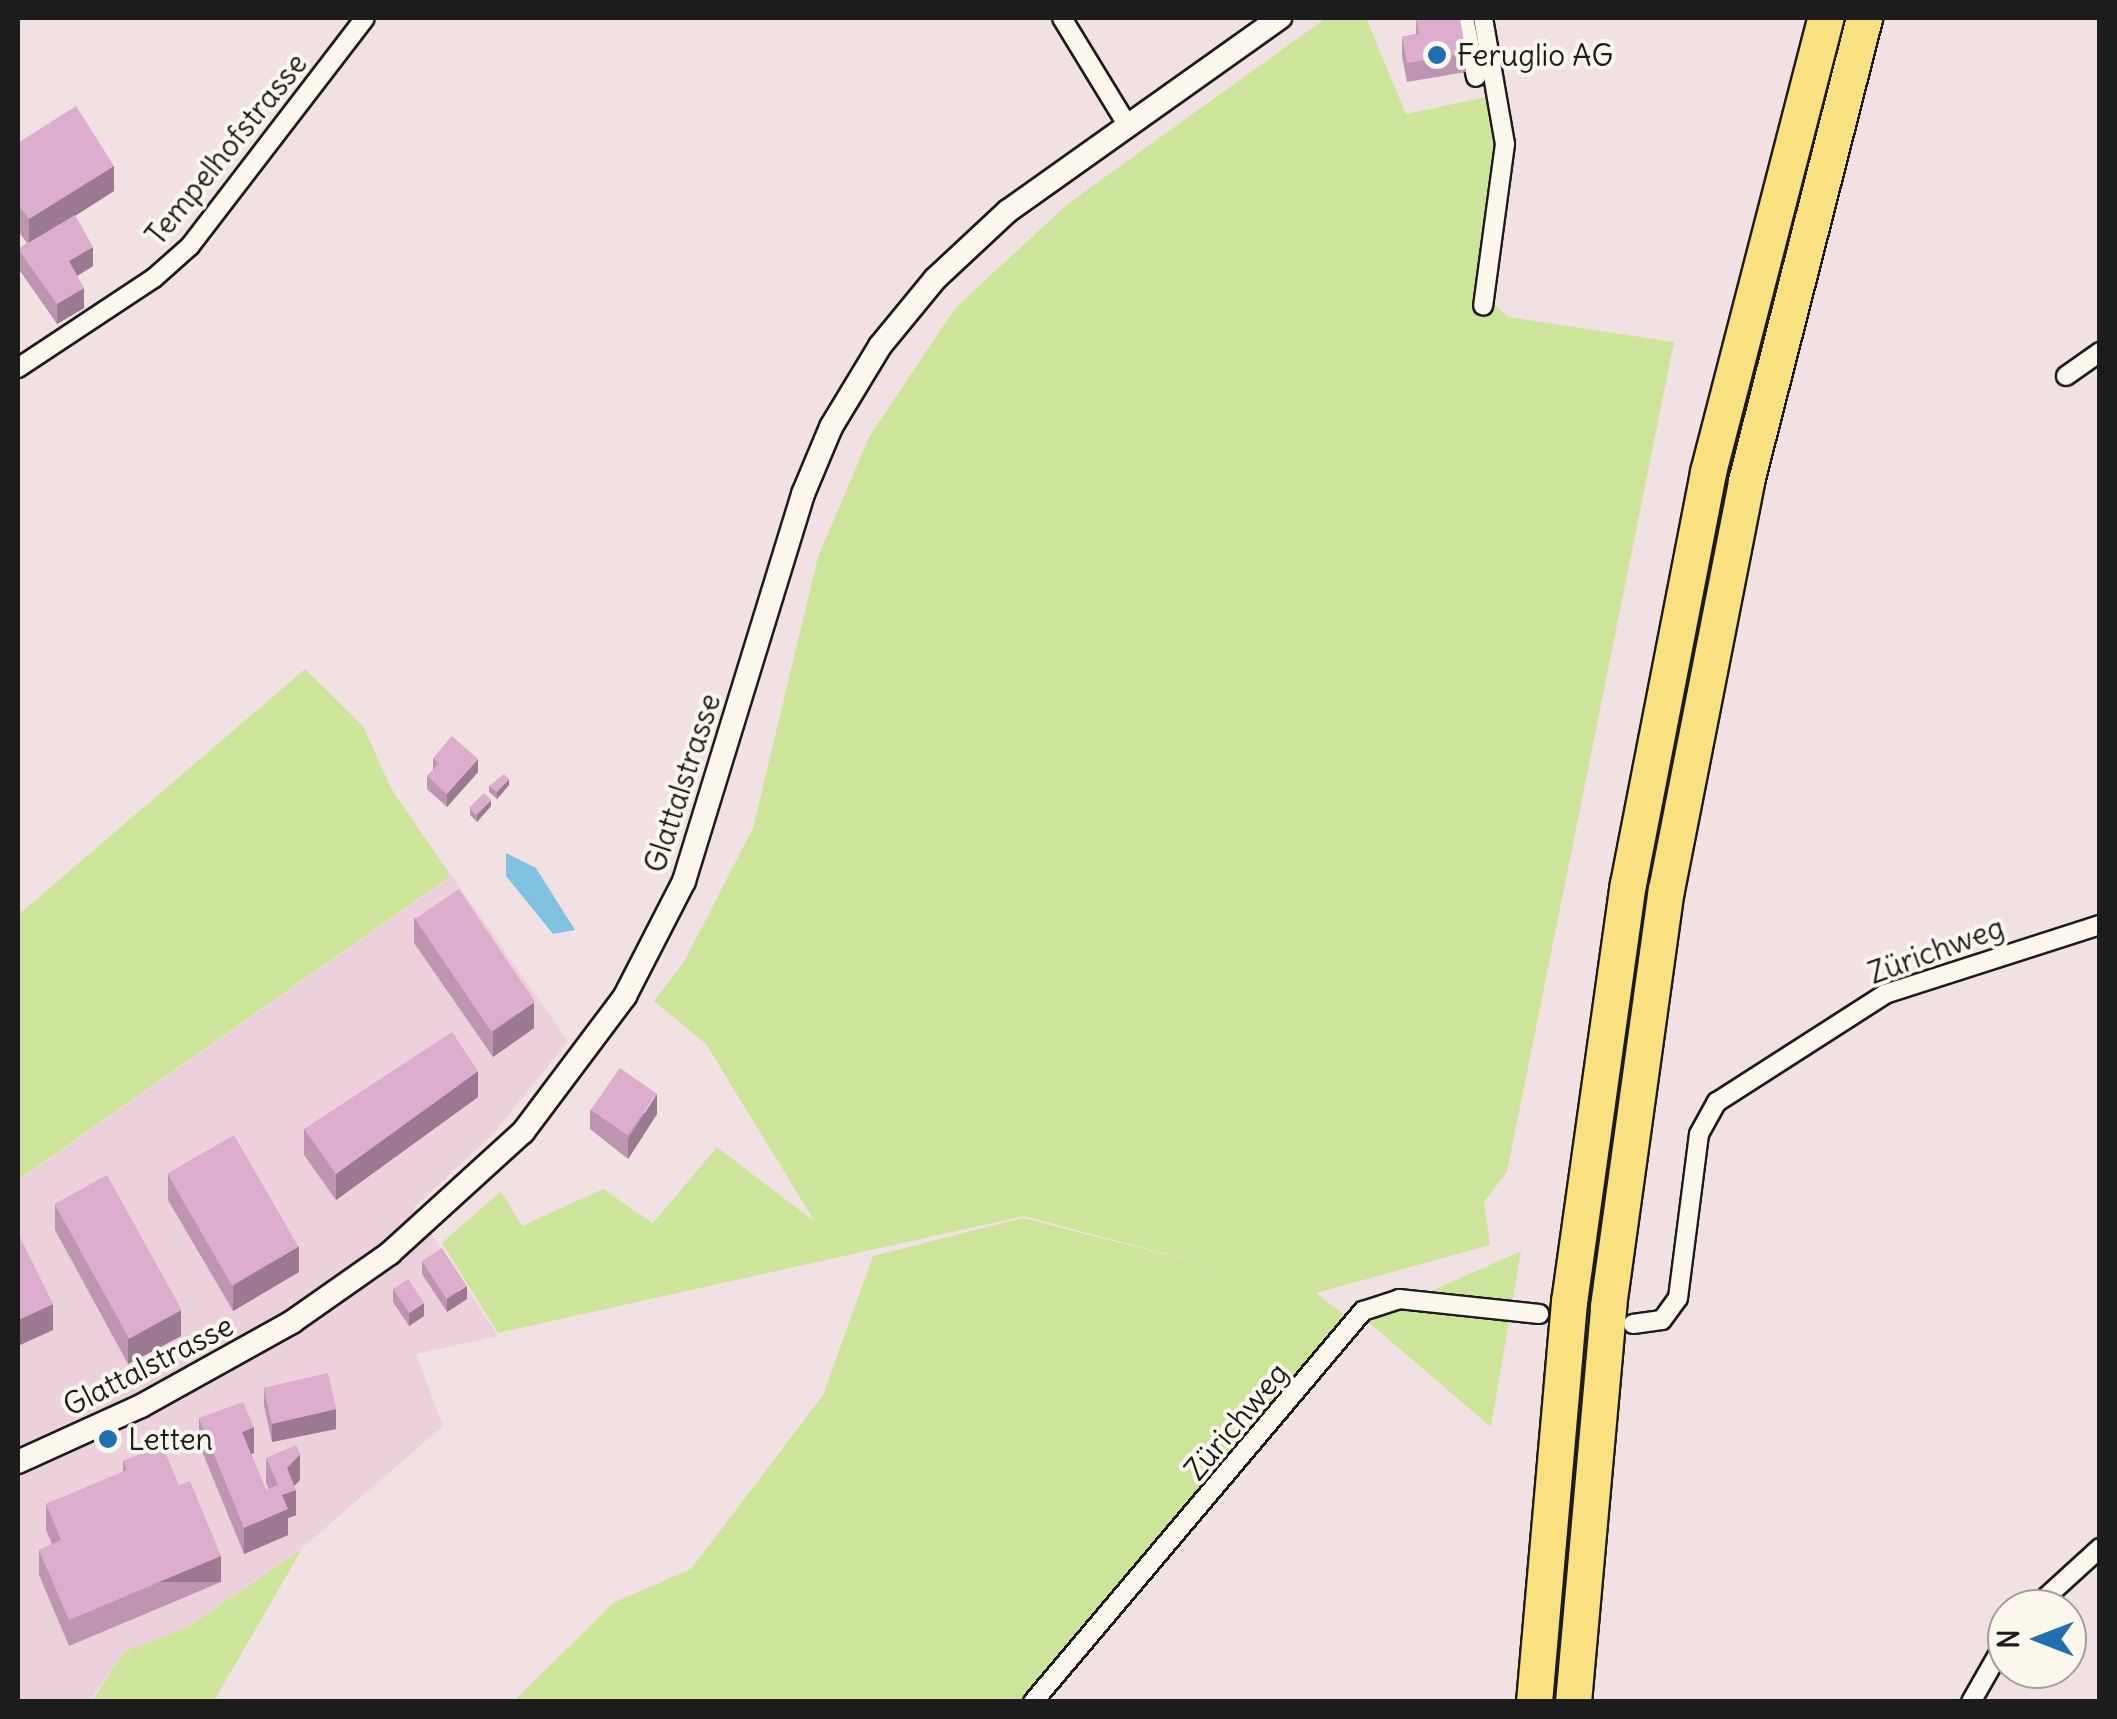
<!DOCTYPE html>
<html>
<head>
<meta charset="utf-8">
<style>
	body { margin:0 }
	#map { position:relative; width:2117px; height:1719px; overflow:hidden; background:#f2e1e3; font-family:Delius,sans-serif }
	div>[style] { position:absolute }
	.built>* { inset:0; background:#ecd1dc }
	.green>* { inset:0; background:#cce59b }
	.water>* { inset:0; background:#7fc3e0 }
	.roads { filter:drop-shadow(2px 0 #1c1c1c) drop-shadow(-2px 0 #1c1c1c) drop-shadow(0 2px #1c1c1c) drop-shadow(0 -2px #1c1c1c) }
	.minor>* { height:18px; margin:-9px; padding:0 9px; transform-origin:9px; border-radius:9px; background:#fbf7ec }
	.tertiary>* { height:22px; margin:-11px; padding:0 11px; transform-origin:11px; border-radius:11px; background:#fbf7ec }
	.motorway>* { height:35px; margin:-17.5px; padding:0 17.5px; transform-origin:17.5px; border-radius:17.5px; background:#f9e181 }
	.wall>* { inset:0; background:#be95b0 }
	.shaded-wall>* { inset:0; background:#9b7990; transform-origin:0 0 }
	.building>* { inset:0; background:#ddadcd; transform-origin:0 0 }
	.dots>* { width:28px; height:28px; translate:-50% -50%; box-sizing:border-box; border:5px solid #fbf7ec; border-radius:50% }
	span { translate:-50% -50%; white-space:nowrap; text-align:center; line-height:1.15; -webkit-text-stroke:8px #fbf7ec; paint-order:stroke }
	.poi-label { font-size:30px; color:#1c1c1c }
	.left { translate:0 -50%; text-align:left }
	.street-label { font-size:30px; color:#1c1c1c }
	.frame { position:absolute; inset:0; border:20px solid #1c1c1c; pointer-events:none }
	.north { position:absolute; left:1987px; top:1589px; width:100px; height:100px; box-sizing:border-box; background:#fbf7ec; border:2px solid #a29f99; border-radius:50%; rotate:270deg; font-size:28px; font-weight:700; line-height:40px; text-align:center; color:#1c1c1c }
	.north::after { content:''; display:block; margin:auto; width:35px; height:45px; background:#1f6fb2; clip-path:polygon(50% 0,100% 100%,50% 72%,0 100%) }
</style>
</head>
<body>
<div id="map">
	<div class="built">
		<i style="clip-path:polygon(452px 876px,568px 1041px,494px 1133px,414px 1207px,498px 1336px,416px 1354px,443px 1426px,301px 1549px,186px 1627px,123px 1653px,90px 1701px,18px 1701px,18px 1181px)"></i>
	</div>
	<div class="green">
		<i style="clip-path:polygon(1326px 18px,1366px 18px,1406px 114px,1496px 95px,1501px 121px,1481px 291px,1508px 317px,1674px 342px,1507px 1172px,1484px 1202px,1490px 1245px,1316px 1293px,1352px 1321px,1028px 1701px,513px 1702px,613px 1603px,691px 1569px,823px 1395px,873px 1256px,1023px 1218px,1222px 1269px,1024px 1216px,498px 1333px,442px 1243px,501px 1191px,522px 1226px,603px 1189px,653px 1223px,717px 1147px,815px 1222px,706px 1044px,654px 1001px,684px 962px,753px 828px,818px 557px,869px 437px,956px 307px,1069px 203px)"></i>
		<i style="clip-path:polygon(305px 669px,363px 726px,391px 788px,451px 876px,18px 1180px,18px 915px)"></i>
		<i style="clip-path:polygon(1521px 1251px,1491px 1427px,1366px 1320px)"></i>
		<i style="clip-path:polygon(302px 1549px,214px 1701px,92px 1701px,124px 1652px,187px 1627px)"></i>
	</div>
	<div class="water">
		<i style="clip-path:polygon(506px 853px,536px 868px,575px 930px,553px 934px,506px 876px)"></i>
	</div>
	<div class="roads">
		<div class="minor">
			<i style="left:1062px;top:18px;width:123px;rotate:58.6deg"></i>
			<i style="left:1464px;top:18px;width:60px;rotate:78.5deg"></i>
			<i style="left:1483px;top:18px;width:128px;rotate:80.1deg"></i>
			<i style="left:1505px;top:144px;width:163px;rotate:97.7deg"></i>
			<i style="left:18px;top:368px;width:163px;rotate:-33.5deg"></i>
			<i style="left:154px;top:278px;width:48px;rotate:-41.6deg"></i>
			<i style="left:190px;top:246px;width:287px;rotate:-52.5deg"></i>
			<i style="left:2066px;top:376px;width:42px;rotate:-35.2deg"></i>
			<i style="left:1633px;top:1324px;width:29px;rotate:-8deg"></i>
			<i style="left:1662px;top:1320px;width:27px;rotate:-54deg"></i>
			<i style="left:1678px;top:1298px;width:165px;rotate:-82.7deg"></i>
			<i style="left:1699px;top:1134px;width:37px;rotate:-61deg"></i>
			<i style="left:1717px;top:1102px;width:200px;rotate:-32.7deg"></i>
			<i style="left:1885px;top:994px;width:226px;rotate:-17.8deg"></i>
			<i style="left:2033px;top:1609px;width:91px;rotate:-42.3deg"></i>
			<i style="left:1033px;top:1702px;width:512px;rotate:-49.84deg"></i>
			<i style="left:1363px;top:1311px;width:38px;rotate:-18deg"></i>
			<i style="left:1399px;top:1299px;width:141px;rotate:6.1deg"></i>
			<i style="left:1971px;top:1702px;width:73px;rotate:-60.3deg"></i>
		</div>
		<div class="tertiary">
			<i style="left:18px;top:1462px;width:135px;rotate:-24.5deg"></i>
			<i style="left:141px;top:1406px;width:173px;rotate:-29.1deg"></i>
			<i style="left:292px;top:1322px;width:120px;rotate:-35.1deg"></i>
			<i style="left:390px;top:1253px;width:180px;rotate:-42.3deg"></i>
			<i style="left:523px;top:1132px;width:170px;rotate:-53.1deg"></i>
			<i style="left:625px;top:996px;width:129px;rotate:-62.8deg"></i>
			<i style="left:684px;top:881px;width:405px;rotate:-72.9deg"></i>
			<i style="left:803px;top:494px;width:73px;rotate:-67.3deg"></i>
			<i style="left:831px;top:427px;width:95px;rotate:-58.8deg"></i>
			<i style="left:880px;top:346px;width:87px;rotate:-50.6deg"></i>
			<i style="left:935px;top:279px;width:100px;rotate:-43deg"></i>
			<i style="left:1008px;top:211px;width:334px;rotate:-35.4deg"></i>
		</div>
		<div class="motorway">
			<i style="left:1534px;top:1702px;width:402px;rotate:-85deg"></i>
			<i style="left:1569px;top:1302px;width:422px;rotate:-82deg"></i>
			<i style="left:1628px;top:884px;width:420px;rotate:-79deg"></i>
			<i style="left:1708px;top:472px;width:469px;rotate:-75.5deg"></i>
			<i style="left:1573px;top:1702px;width:398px;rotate:-84.9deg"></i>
			<i style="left:1608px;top:1306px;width:420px;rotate:-82.1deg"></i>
			<i style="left:1666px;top:890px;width:417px;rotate:-78.9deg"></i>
			<i style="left:1746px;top:481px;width:478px;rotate:-75.7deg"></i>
		</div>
	</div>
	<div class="wall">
		<i style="clip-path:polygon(1416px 18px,1466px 53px,1466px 72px,1407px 82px,1402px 56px,1402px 37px,1416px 34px)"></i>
		<i style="clip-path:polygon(18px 143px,114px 191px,75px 216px,93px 266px,77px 276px,84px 308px,57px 324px,18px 268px,18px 249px,27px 243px,18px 231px)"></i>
		<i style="clip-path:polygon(433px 758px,478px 772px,447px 807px,427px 789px,427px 776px,433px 770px)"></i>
		<i style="clip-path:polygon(509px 785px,497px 799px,489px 792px,489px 786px)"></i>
		<i style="clip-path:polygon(491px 806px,477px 822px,470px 815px,470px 808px)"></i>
		<i style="clip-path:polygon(414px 917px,534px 1028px,493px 1057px,414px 943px)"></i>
		<i style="clip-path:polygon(478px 1097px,336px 1200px,304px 1155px,304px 1129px)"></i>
		<i style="clip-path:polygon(590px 1109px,657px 1114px,628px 1159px,590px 1129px)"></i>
		<i style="clip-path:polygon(168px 1174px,299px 1272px,233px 1311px,168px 1200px)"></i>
		<i style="clip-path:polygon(55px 1204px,181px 1336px,128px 1364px,55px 1230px)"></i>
		<i style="clip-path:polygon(422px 1261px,467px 1299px,447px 1312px,422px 1274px)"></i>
		<i style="clip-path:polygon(393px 1289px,424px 1316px,409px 1326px,393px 1302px)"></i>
		<i style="clip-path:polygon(264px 1387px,336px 1429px,272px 1442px,264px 1406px)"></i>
		<i style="clip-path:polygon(199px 1418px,254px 1453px,251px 1454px,266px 1490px,269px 1489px,266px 1483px,266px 1458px,300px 1480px,294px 1486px,296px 1515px,288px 1518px,288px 1535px,244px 1554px,199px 1444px)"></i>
		<i style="clip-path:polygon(123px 1461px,221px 1582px,69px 1646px,39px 1575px,39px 1550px,52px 1544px,46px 1530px,46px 1504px,123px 1472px)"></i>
	</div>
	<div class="shaded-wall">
		<i style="clip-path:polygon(114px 166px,114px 191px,29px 245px,29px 219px)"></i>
		<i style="clip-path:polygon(93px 247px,93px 266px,69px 281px,69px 261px)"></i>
		<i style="clip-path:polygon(84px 288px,84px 308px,57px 324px,57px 304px)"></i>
		<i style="left:20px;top:316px;width:19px;height:2px;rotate:90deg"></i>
		<i style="clip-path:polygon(478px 759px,478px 772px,447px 807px,447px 794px)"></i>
		<i style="clip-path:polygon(509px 779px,509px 785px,497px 799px,497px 792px)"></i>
		<i style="clip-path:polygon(491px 800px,491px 806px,477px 822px,477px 815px)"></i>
		<i style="clip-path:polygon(534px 1002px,534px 1028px,493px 1057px,493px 1032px)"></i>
		<i style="clip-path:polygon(478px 1071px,478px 1097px,336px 1200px,336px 1174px)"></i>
		<i style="clip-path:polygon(657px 1094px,657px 1114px,628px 1159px,628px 1139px)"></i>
		<i style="clip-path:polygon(299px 1246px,299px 1272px,233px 1311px,233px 1286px)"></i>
		<i style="clip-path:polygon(467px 1286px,467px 1299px,447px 1312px,447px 1299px)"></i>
		<i style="clip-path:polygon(424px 1303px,424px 1316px,409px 1326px,409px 1313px)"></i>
		<i style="clip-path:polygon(53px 1304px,53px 1330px,18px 1346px,18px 1320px)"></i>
		<i style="clip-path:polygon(181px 1310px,181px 1336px,128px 1364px,128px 1339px)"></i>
		<i style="clip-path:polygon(336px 1409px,336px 1429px,272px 1442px,272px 1423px)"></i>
		<i style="clip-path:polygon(254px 1427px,254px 1453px,242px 1458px,242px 1432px)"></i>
		<i style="clip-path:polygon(300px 1454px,300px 1480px,287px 1493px,296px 1490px,296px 1515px,288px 1518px,288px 1535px,244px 1554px,244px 1528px,282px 1495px,287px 1468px)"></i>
		<i style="left:221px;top:1556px;width:26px;height:165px;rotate:90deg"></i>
	</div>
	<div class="building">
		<i style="clip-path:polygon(1416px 18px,1460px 18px,1466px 53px,1407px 63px,1402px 37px,1419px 34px)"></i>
		<i style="clip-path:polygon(76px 106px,114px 166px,29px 219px,18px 205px,18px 143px)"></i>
		<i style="clip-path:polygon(75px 215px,93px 247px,69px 261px,84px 288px,57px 304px,18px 249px)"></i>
		<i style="clip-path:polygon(452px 736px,478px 759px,447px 794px,427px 776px,439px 763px,433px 758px)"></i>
		<i style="clip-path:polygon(504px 774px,509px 779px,497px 792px,489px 786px)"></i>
		<i style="left:484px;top:793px;width:10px;height:21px;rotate:45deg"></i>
		<i style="left:459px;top:889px;width:136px;height:53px;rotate:56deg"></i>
		<i style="clip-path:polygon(452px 1032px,478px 1071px,336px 1174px,304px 1129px)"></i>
		<i style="left:620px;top:1068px;width:45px;height:51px;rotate:35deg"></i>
		<i style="left:234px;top:1135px;width:129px;height:77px;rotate:60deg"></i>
		<i style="left:107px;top:1175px;width:154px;height:60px;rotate:61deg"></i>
		<i style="clip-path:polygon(18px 1233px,53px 1304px,18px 1320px)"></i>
		<i style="left:442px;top:1248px;width:45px;height:24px;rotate:57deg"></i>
		<i style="left:408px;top:1279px;width:29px;height:18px;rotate:56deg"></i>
		<i style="left:328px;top:1373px;width:37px;height:66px;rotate:77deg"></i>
		<i style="clip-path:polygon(243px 1402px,254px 1427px,242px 1432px,266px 1490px,278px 1485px,266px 1458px,296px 1445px,300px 1454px,287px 1468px,296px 1490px,282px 1495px,288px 1509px,244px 1528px,199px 1418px)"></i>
		<i style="clip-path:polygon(162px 1445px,179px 1485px,190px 1481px,221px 1556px,69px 1620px,39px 1550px,61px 1540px,46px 1504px,127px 1470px,123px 1461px)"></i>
	</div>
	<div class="dots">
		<i style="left:1437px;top:55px;background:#1f6fb2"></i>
		<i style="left:108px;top:1439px;background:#1f6fb2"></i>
	</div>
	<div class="poi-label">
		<span class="left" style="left:1457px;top:55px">Feruglio AG</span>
		<span class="left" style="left:128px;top:1439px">Letten</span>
	</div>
	<div class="street-label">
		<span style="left:226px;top:149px;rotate:-51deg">Tempelhofstrasse</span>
		<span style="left:682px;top:783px;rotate:-72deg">Glattalstrasse</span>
		<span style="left:1936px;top:950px;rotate:-20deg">Zürichweg</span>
		<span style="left:148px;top:1365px;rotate:-27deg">Glattalstrasse</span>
		<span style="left:1236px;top:1421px;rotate:-50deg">Zürichweg</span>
	</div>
	<div class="frame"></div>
	<div class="north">N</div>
</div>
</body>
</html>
